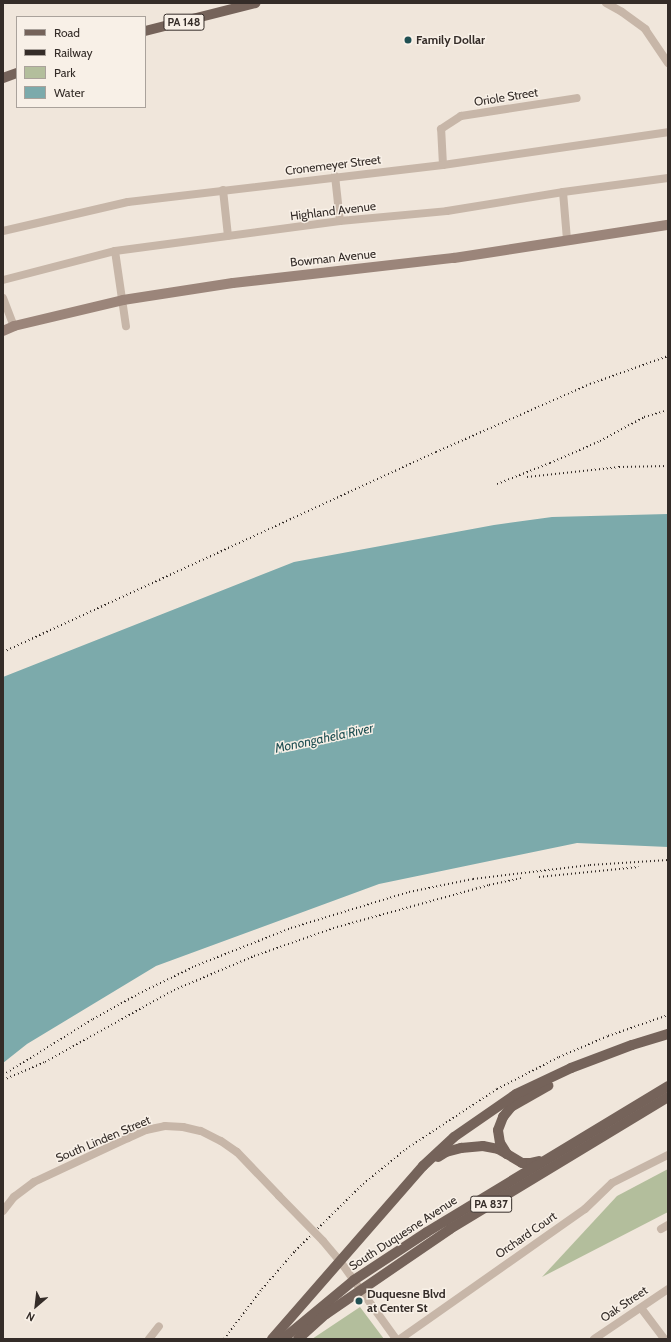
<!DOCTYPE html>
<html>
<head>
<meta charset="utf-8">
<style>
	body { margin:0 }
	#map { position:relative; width:671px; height:1342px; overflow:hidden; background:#f0e6db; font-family:Cabin,sans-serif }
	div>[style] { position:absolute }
	.green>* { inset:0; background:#b3be9c }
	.water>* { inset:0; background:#7caaab }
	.minor>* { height:8px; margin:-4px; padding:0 4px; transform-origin:4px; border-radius:4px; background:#c7b6a8 }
	.secondary>* { height:10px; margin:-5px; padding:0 5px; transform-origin:5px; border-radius:5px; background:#9b857a }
	.primary>* { height:10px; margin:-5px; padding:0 5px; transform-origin:5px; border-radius:5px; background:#75635a }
	.rail>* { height:2px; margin-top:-1px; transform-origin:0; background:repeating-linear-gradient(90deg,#342c28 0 1px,transparent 0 4px) }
	.minor-bridge>* { height:8px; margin:-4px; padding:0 4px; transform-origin:4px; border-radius:4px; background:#c7b6a8 }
	.dots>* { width:11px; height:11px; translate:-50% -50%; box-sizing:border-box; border:2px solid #f8f0e7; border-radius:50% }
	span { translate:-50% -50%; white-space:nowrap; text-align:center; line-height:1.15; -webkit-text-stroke:3px #f8f0e7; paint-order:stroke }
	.shield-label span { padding:1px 3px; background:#f8f0e7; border:1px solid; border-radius:3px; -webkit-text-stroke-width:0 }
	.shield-label { font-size:11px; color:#342c28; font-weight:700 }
	.poi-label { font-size:12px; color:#342c28; font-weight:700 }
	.left { translate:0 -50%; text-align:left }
	.street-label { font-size:12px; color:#342c28 }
	.water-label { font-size:13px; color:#205053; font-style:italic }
	.frame { position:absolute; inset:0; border:4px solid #342c28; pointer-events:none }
	.legend { position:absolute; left:16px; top:16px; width:130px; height:92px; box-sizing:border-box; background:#f8f0e7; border:1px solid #aaa29b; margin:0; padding:5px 7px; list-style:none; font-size:12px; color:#342c28 }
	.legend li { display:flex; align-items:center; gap:8px; height:20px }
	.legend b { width:20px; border:1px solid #aaa29b }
	.north { position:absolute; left:16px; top:1286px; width:40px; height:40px; -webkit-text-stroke:3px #f8f0e7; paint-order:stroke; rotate:208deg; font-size:11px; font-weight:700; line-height:16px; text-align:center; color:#342c28 }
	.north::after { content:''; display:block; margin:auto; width:14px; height:18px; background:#342c28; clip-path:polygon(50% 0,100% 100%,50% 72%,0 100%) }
</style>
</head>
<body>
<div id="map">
	<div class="green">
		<i style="clip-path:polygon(668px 1169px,668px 1212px,542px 1277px,617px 1196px)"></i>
		<i style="clip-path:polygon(360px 1307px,384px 1339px,312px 1339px)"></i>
	</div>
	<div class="water">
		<i style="clip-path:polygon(668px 514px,668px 847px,577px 843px,379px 884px,156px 966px,27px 1044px,3px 1063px,3px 677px,294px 562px,494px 525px,552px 517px)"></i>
	</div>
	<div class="minor">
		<i style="left:606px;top:3px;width:18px;rotate:29deg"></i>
		<i style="left:622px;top:12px;width:29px;rotate:36deg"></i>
		<i style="left:645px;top:29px;width:41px;rotate:55.9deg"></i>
		<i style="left:443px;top:165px;width:36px;rotate:-93deg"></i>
		<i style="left:441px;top:129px;width:24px;rotate:-33deg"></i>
		<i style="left:461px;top:116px;width:117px;rotate:-8.8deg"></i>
		<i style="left:335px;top:176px;width:45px;rotate:83.7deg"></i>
		<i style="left:223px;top:190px;width:46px;rotate:83.8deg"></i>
		<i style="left:563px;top:192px;width:48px;rotate:85.2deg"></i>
		<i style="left:3px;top:231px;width:128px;rotate:-13.1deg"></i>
		<i style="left:128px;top:202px;width:317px;rotate:-6.7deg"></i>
		<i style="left:443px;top:165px;width:227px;rotate:-8.3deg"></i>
		<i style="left:115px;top:251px;width:76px;rotate:81.7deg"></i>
		<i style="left:3px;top:280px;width:116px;rotate:-14.5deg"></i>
		<i style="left:115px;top:251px;width:227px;rotate:-7.6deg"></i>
		<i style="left:340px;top:221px;width:107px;rotate:-5.3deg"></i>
		<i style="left:447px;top:211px;width:118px;rotate:-9.3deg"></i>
		<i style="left:563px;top:192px;width:106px;rotate:-7.6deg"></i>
		<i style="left:3px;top:298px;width:30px;rotate:69deg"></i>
		<i style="left:3px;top:1211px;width:18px;rotate:-52deg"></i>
		<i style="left:14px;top:1197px;width:25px;rotate:-37deg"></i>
		<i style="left:34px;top:1182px;width:104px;rotate:-25.1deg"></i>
		<i style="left:128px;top:1138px;width:20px;rotate:-24deg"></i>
		<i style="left:146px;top:1130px;width:19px;rotate:-12deg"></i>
		<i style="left:165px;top:1126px;width:18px;rotate:3deg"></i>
		<i style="left:183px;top:1127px;width:18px;rotate:13deg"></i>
		<i style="left:201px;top:1131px;width:22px;rotate:27deg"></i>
		<i style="left:221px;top:1141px;width:19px;rotate:35deg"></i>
		<i style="left:237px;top:1152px;width:61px;rotate:46.3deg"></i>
		<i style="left:661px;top:1229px;width:8px;rotate:-30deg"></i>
		<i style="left:323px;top:1241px;width:26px;rotate:50deg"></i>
		<i style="left:340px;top:1261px;width:96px;rotate:54.3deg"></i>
		<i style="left:641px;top:1308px;width:39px;rotate:53deg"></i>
		<i style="left:149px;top:1339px;width:16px;rotate:-52deg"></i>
		<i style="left:400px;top:1339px;width:226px;rotate:-35.1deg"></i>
		<i style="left:585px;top:1209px;width:37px;rotate:-44deg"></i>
		<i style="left:612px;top:1183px;width:63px;rotate:-26.6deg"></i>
		<i style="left:594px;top:1339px;width:89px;rotate:-34deg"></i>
	</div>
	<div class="secondary">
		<i style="left:3px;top:331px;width:12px;rotate:-24deg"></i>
		<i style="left:14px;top:326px;width:112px;rotate:-13.4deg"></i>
		<i style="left:123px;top:300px;width:111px;rotate:-8.8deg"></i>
		<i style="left:233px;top:283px;width:222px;rotate:-6.5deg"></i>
		<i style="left:454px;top:258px;width:217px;rotate:-8.8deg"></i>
	</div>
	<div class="primary">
		<i style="left:145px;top:31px;width:114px;rotate:-14.2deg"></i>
		<i style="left:3px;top:78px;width:15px;rotate:-20deg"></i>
		<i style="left:438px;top:1157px;width:9px;rotate:-32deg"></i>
		<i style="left:446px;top:1152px;width:16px;rotate:-15deg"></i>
		<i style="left:461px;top:1148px;width:22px;rotate:-5deg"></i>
		<i style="left:483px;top:1146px;width:15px;rotate:11deg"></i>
		<i style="left:498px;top:1149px;width:10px;rotate:29deg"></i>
		<i style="left:539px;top:1161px;width:8px;rotate:166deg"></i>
		<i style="left:531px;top:1163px;width:9px;rotate:180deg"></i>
		<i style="left:522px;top:1163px;width:17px;rotate:-149deg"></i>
		<i style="left:507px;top:1154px;width:13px;rotate:-122deg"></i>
		<i style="left:500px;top:1143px;width:13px;rotate:-99deg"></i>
		<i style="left:498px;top:1130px;width:14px;rotate:-69deg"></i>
		<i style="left:503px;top:1117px;width:13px;rotate:-51deg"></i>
		<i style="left:511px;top:1107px;width:43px;rotate:-29.6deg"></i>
		<i style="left:272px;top:1339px;width:230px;rotate:-48.9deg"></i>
		<i style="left:423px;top:1166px;width:42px;rotate:-43.1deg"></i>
		<i style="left:454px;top:1137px;width:75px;rotate:-34.7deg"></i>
		<i style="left:516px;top:1094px;width:61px;rotate:-25.3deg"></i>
		<i style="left:571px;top:1068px;width:65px;rotate:-20.7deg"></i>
		<i style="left:632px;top:1045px;width:38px;rotate:-17deg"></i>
		<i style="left:283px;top:1339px;width:92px;rotate:-39.7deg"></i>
		<i style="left:354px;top:1280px;width:87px;rotate:-33.3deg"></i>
		<i style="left:427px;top:1232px;width:282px;rotate:-31.2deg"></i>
		<i style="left:298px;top:1339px;width:38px;rotate:-42deg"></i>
		<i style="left:326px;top:1314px;width:150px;rotate:-34.4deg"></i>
		<i style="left:450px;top:1229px;width:255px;rotate:-31.2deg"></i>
	</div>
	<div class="rail">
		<i style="left:527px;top:477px;width:93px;rotate:-6.2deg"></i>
		<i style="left:619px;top:467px;width:49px;rotate:-1.2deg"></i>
		<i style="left:497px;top:484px;width:57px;rotate:-21.6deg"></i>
		<i style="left:550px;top:463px;width:55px;rotate:-23.7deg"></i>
		<i style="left:600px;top:441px;width:50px;rotate:-28.6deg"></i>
		<i style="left:644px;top:417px;width:25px;rotate:-16deg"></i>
		<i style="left:3px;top:652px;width:477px;rotate:-24.8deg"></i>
		<i style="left:436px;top:452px;width:168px;rotate:-23.8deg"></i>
		<i style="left:590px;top:384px;width:83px;rotate:-19.7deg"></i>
		<i style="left:539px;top:877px;width:100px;rotate:-5.8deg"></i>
		<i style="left:3px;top:1075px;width:106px;rotate:-31.9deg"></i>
		<i style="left:93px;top:1019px;width:56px;rotate:-28.9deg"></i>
		<i style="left:142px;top:992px;width:59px;rotate:-26.1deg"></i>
		<i style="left:195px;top:966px;width:103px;rotate:-21.6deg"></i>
		<i style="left:291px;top:928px;width:123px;rotate:-17deg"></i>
		<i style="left:409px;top:892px;width:65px;rotate:-11.5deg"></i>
		<i style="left:473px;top:879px;width:118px;rotate:-6.8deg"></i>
		<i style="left:590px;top:865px;width:78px;rotate:-3.7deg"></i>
		<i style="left:3px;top:1080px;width:46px;rotate:-23.2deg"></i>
		<i style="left:45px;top:1062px;width:148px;rotate:-29.2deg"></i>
		<i style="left:174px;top:990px;width:87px;rotate:-23deg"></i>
		<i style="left:254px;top:956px;width:88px;rotate:-19.3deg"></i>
		<i style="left:337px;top:927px;width:158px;rotate:-15.4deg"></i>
		<i style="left:489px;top:885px;width:33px;rotate:-12deg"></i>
		<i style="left:224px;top:1339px;width:63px;rotate:-52.8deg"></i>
		<i style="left:262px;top:1289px;width:50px;rotate:-49deg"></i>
		<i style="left:295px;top:1251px;width:95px;rotate:-44.6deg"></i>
		<i style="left:363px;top:1184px;width:55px;rotate:-39.1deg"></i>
		<i style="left:406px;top:1149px;width:109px;rotate:-33.4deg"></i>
		<i style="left:497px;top:1089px;width:70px;rotate:-27.3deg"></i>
		<i style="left:559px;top:1057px;width:53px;rotate:-23.2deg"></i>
		<i style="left:608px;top:1036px;width:64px;rotate:-19.3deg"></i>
	</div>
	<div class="minor-bridge">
		<i style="left:279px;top:1196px;width:63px;rotate:45.6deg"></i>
	</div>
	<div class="dots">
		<i style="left:408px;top:40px;background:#205053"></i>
		<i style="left:359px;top:1301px;background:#205053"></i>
	</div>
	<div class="shield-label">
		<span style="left:184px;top:22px">PA 148</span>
		<span style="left:491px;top:1204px">PA 837</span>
	</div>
	<div class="poi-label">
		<span class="left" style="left:416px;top:40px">Family Dollar</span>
		<span class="left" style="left:367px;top:1301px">Duquesne Blvd<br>at Center St</span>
	</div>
	<div class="street-label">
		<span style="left:506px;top:97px;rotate:-9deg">Oriole Street</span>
		<span style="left:333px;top:165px;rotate:-7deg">Cronemeyer Street</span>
		<span style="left:333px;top:211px;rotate:-7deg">Highland Avenue</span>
		<span style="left:333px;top:258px;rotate:-6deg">Bowman Avenue</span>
		<span style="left:103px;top:1139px;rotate:-23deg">South Linden Street</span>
		<span style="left:403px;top:1233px;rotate:-33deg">South Duquesne Avenue</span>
		<span style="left:526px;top:1235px;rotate:-35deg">Orchard Court</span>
		<span style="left:624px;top:1304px;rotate:-34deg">Oak Street</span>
	</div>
	<div class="water-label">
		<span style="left:324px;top:738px;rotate:-12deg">Monongahela River</span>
	</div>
	<div class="frame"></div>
	<ul class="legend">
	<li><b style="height:5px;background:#75635a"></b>Road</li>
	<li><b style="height:5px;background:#342c28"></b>Railway</li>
	<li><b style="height:11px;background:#b3be9c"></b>Park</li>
	<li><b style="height:11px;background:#7caaab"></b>Water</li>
	</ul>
	<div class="north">N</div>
</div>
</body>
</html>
